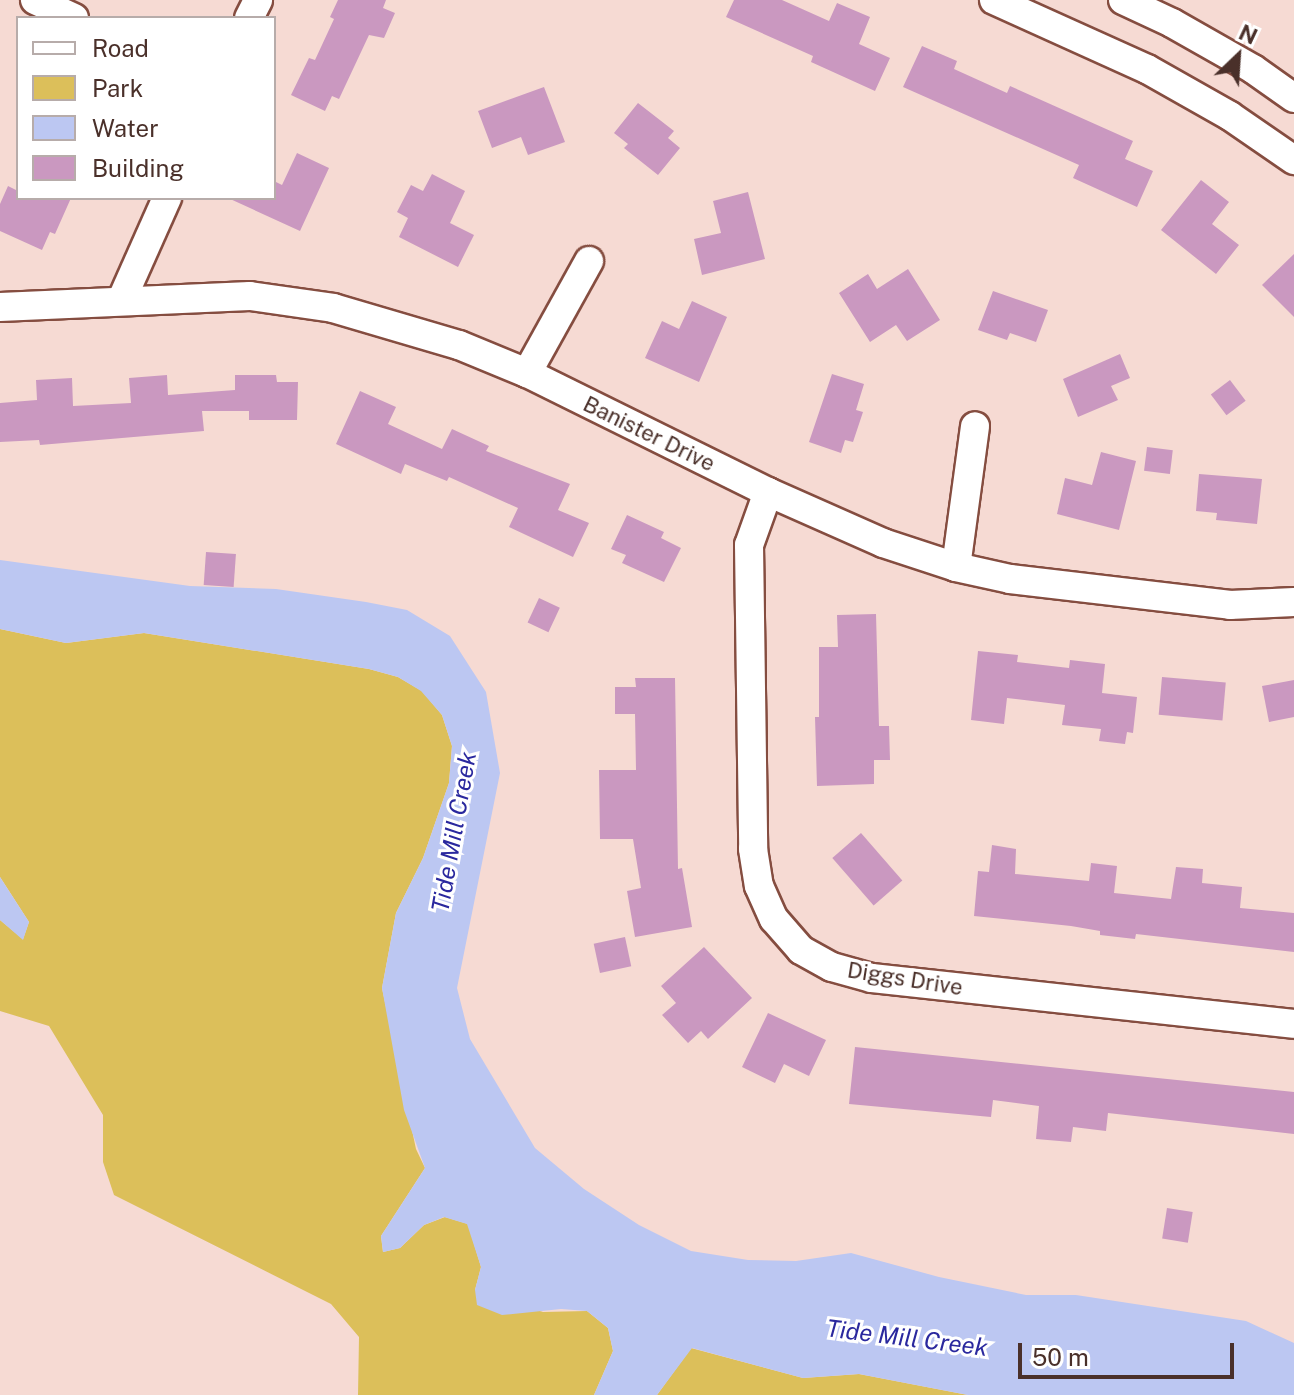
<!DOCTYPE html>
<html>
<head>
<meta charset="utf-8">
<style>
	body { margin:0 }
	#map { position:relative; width:1294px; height:1395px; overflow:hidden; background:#f6dad3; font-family:"Public Sans",sans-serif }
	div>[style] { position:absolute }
	.green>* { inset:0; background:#dcbf5a }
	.water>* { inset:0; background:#bcc7f2 }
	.building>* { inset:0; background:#ca98c0; transform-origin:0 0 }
	.roads { filter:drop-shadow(2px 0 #854d40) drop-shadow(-2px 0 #854d40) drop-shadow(0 2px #854d40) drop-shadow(0 -2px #854d40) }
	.street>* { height:28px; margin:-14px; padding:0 14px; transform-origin:14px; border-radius:14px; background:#fff }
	span { translate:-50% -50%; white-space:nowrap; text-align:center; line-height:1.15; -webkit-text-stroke:6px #fff; paint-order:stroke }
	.street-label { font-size:22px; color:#4a302a }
	.water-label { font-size:24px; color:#2a289e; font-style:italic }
	.legend { position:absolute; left:16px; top:16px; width:260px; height:184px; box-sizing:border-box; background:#fff; border:2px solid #b7acaa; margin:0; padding:10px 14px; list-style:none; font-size:24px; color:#4a302a }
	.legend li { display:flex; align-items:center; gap:16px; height:40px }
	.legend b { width:40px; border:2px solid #b7acaa }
	.north { position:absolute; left:1198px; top:16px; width:80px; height:80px; -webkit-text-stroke:6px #fff; paint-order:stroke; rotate:25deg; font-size:22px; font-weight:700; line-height:32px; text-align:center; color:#4a302a }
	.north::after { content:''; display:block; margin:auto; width:28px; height:36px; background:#4a302a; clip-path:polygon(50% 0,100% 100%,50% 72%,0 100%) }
	.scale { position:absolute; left:1018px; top:1343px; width:216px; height:36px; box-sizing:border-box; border:4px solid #4a302a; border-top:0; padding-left:10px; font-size:24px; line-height:28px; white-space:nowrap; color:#4a302a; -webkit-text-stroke:6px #fff; paint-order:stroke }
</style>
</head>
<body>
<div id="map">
	<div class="green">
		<i style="clip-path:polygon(0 629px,66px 643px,144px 633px,369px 669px,398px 677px,422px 691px,442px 715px,452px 746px,449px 783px,423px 858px,396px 913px,382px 988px,416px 1149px,425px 1168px,381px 1236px,383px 1252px,400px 1248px,424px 1225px,445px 1217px,468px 1224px,481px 1267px,475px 1290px,543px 1312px,587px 1311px,608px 1328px,613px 1351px,594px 1395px,358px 1395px,359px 1337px,331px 1304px,114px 1195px,103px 1162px,103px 1115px,49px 1026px,0 1011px,0 920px,23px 939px,29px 922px,0 877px)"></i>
		<i style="clip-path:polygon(691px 1348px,803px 1378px,859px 1374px,968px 1395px,657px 1395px)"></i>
	</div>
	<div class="water">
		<i style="clip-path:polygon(0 560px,190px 586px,276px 589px,366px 602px,407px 610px,450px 636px,486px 692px,500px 773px,457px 988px,470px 1039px,535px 1148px,584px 1189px,639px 1225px,691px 1251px,748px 1260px,796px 1261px,851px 1253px,939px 1277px,1026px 1295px,1076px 1295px,1246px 1321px,1294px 1343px,1294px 1395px,968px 1395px,859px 1374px,803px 1378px,692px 1348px,657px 1395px,594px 1395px,613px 1351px,608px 1328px,587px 1311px,561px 1309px,502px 1315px,477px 1305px,475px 1290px,481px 1267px,467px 1224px,444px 1217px,424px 1225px,400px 1248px,383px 1252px,381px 1236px,425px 1168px,404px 1110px,382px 988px,396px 913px,423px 858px,449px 783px,452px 746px,442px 715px,421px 691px,398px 677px,369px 669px,144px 633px,66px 643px,0 629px)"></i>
		<i style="clip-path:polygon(0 877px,29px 922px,23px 940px,0 920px)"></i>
	</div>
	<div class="building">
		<i style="clip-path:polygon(338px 0,386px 0,383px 8px,395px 13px,384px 38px,369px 35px,339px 99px,332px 96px,325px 111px,291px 95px,309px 58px,315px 60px,334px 19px,330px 17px)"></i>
		<i style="clip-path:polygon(734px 0,782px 0,829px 21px,837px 3px,870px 17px,859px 44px,890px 58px,875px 91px,811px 62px,813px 56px,726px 17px)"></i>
		<i style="clip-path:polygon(922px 46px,957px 61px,954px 69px,1007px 93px,1010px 86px,1133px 141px,1125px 159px,1153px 171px,1137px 207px,1073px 178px,1079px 165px,903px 87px)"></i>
		<i style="clip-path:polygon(544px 87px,565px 142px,528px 155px,521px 137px,492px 148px,478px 111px)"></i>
		<i style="clip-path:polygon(638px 103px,674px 131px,668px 138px,680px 148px,658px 175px,624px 148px,628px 144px,614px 133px)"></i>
		<i style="clip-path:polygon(297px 153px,329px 168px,300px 231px,228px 198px,274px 198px,274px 181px,282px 185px)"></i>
		<i style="clip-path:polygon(432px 174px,465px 191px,450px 223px,474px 235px,458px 267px,399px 237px,408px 218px,397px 212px,411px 185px,423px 191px)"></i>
		<i style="clip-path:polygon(1201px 180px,1229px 202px,1212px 224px,1239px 245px,1216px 274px,1161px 230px)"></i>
		<i style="clip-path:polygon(8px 186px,18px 191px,18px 198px,71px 198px,55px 234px,50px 232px,42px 250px,0 231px,0 204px)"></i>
		<i style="clip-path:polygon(748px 192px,765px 259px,702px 275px,694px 239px,721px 233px,713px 201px)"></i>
		<i style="clip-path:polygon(1294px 254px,1294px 317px,1262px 285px)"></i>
		<i style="clip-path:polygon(908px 269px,940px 320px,907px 341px,896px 325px,870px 342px,839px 293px,868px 274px,877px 289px)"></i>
		<i style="clip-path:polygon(993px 291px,1048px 310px,1036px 342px,1010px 333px,1007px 340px,978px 330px)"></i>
		<i style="clip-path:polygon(692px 301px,727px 317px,699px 382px,645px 358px,662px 321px,679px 329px)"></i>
		<i style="clip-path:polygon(1120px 354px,1130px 378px,1111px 386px,1118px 400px,1078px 417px,1063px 379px)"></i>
		<i style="clip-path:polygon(832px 374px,864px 384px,856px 410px,863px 412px,853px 442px,845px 440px,841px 453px,809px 442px)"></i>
		<i style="clip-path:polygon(167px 375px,168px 395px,235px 390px,235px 375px,276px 375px,277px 382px,298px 382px,297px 420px,249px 420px,249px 411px,202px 411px,204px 431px,40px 445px,39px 440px,0 442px,0 403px,37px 400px,36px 380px,72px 378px,73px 406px,131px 403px,129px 378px)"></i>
		<i style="left:1230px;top:380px;width:26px;height:24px;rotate:53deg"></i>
		<i style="clip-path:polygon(360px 391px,396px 407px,388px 424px,442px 449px,452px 429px,489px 446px,486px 451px,570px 484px,558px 510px,589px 523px,573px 557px,509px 527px,518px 508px,449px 477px,447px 481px,405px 464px,401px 474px,336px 444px)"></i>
		<i style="left:1147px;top:447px;width:26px;height:24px;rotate:7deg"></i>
		<i style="clip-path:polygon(1101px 452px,1136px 461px,1119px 530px,1057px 514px,1065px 478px,1092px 485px)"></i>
		<i style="clip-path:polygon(1199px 474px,1262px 479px,1257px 524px,1216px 520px,1217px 513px,1196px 511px)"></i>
		<i style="clip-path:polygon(627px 515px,664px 532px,661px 538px,681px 548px,664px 582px,622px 563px,626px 555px,611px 549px)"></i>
		<i style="left:206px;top:552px;width:30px;height:33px;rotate:4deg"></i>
		<i style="left:539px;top:598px;width:23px;height:27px;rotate:25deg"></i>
		<i style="clip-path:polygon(876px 614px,879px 726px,889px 726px,890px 760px,874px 760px,874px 784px,817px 786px,815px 717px,819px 717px,819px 647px,838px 647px,837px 615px)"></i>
		<i style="clip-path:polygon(978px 651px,1018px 655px,1017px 662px,1069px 668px,1070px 660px,1105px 664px,1102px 693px,1137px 697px,1133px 733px,1127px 732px,1125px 744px,1099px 741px,1101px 729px,1062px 725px,1065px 705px,1007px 698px,1004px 724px,971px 720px)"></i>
		<i style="left:1162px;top:677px;width:64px;height:38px;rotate:5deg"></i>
		<i style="clip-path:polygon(635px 678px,675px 678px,678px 869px,682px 868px,692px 927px,635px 937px,627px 891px,641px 888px,633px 839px,600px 839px,599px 770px,636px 770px,635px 714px,615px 714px,615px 687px,636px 687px)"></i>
		<i style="clip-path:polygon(1294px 680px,1294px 717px,1269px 722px,1262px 686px)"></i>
		<i style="left:861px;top:833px;width:63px;height:38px;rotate:49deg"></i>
		<i style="clip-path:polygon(992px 845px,1016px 849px,1015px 874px,1089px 881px,1091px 863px,1117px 866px,1114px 893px,1171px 899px,1176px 867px,1203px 869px,1202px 883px,1242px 887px,1240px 908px,1294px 913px,1294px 952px,1136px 934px,1135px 939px,1100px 935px,1100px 931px,1071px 926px,974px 916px,978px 871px,989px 872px)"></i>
		<i style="left:625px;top:937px;width:30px;height:32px;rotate:78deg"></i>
		<i style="clip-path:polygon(704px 947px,752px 998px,708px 1039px,701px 1031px,688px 1043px,662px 1015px,676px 1003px,661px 986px)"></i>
		<i style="clip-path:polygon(768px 1013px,826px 1040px,809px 1076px,784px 1064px,775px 1083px,742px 1067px)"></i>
		<i style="clip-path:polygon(855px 1047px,1294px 1092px,1294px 1134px,1108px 1113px,1106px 1131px,1073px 1127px,1071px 1142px,1036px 1139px,1039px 1106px,993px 1100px,991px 1117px,849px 1104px)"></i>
		<i style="left:1167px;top:1208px;width:26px;height:31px;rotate:9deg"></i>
	</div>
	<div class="roads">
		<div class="street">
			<i style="left:35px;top:0;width:43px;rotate:24.8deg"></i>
			<i style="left:994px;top:0;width:168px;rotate:24.3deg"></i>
			<i style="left:1147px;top:69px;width:95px;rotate:29.5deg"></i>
			<i style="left:1230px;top:116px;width:78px;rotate:34.5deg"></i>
			<i style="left:1123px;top:0;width:54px;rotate:25.1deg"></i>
			<i style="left:1172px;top:23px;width:93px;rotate:29.6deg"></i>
			<i style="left:1253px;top:69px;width:50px;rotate:35.3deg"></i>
			<i style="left:249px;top:18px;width:20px;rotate:-63deg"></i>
			<i style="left:122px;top:299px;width:111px;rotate:-66deg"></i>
			<i style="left:0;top:307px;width:250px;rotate:-2.5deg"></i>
			<i style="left:250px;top:296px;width:84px;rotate:8.2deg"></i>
			<i style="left:333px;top:308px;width:131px;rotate:16.4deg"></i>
			<i style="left:459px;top:345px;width:74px;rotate:22.4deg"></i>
			<i style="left:527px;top:373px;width:269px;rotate:26.3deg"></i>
			<i style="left:768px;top:492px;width:126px;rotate:23.9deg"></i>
			<i style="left:883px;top:543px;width:77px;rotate:18.2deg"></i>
			<i style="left:956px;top:567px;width:55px;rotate:12.5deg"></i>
			<i style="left:1010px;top:579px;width:222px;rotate:6.7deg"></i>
			<i style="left:1230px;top:605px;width:64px;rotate:-2.7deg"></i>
			<i style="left:527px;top:373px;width:128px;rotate:-61deg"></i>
			<i style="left:768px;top:492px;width:56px;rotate:109.7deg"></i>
			<i style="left:749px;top:545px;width:304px;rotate:89.2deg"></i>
			<i style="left:753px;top:849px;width:37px;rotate:81deg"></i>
			<i style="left:759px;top:886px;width:36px;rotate:66deg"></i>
			<i style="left:774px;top:919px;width:41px;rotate:48.9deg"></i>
			<i style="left:801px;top:950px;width:35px;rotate:29deg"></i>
			<i style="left:832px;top:967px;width:41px;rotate:15.4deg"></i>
			<i style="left:872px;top:978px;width:424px;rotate:6.2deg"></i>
			<i style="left:956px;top:567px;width:142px;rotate:-82.3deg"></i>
		</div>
	</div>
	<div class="street-label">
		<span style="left:649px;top:434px;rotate:26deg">Banister Drive</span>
		<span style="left:905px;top:979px;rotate:9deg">Diggs Drive</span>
	</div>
	<div class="water-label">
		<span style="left:454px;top:832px;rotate:-80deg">Tide Mill Creek</span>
		<span style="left:907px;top:1338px;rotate:7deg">Tide Mill Creek</span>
	</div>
	<ul class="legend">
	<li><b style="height:10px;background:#fff"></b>Road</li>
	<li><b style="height:22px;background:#dcbf5a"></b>Park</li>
	<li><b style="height:22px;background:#bcc7f2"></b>Water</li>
	<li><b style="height:22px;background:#ca98c0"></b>Building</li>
	</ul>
	<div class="north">N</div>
	<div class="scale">50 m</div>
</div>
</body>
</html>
